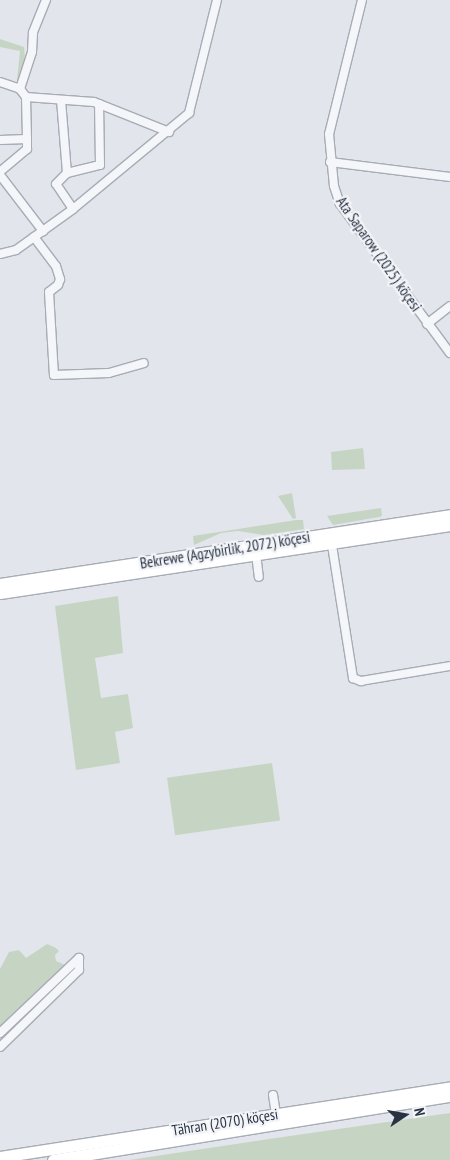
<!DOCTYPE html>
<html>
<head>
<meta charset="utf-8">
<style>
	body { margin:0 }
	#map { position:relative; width:450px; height:1160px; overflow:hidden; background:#e2e5eb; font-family:"PT Sans Narrow",sans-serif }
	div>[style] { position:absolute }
	.green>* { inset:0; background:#c6d5c3; transform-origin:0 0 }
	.roads { filter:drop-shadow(1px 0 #a7acb5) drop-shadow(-1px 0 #a7acb5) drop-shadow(0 1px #a7acb5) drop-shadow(0 -1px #a7acb5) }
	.street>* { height:8px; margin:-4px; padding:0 4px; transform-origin:4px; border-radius:4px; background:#f5f6f9 }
	.secondary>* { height:11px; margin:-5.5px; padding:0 5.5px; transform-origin:5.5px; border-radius:5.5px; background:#fff }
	span { translate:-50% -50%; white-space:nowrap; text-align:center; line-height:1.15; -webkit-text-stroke:4.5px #f2f4f8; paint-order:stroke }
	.street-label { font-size:15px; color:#293243 }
	.north { position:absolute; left:380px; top:1090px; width:50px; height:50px; -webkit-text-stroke:4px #f2f4f8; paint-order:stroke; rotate:78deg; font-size:14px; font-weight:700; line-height:20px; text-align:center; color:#293243 }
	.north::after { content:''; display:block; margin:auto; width:18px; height:22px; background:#293243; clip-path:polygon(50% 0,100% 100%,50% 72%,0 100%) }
</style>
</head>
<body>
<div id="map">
	<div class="green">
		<i style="clip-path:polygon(0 39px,24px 47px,25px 59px,17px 81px,20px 51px,0 47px)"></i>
		<i style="clip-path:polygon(363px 448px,365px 469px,332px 470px,331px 452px)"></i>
		<i style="clip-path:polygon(292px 493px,296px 518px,293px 519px,278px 496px)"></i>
		<i style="clip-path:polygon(381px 508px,382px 516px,379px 517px,333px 525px,327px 516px)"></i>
		<i style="clip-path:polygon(296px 520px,303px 520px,304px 529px,264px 535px,238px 531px,221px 533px,194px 545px,193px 536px)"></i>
		<i style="clip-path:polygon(118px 596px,123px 653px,95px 658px,101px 698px,128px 694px,133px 728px,115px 732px,120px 763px,76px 770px,55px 606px)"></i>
		<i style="left:272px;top:763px;width:58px;height:106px;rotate:82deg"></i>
		<i style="clip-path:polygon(47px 944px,56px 948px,59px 951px,55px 955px,56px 961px,65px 965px,0 1027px,0 969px,9px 952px,19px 950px,26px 958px)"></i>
		<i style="clip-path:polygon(450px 1113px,450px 1160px,129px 1160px,269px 1139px)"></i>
	</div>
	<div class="roads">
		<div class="street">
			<i style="left:46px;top:0;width:35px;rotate:112deg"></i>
			<i style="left:33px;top:33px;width:19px;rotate:93deg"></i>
			<i style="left:32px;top:52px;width:39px;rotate:108deg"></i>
			<i style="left:20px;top:89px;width:10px;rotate:53deg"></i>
			<i style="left:26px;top:97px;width:68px;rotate:4.2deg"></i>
			<i style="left:94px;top:102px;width:81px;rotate:21.8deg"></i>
			<i style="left:362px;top:0;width:138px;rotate:103.8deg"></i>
			<i style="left:329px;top:134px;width:52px;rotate:84.5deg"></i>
			<i style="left:334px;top:186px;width:19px;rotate:72deg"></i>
			<i style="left:340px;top:204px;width:185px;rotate:53.6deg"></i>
			<i style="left:0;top:82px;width:21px;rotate:19deg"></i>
			<i style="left:26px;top:97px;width:42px;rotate:88.6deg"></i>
			<i style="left:61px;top:100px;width:73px;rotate:85.3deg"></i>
			<i style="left:0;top:140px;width:27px;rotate:-2deg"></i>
			<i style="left:27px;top:139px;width:10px;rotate:90deg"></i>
			<i style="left:27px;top:149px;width:35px;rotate:140deg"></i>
			<i style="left:330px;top:162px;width:121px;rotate:7.1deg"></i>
			<i style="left:0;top:175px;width:71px;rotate:52.5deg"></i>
			<i style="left:73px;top:209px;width:30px;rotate:-124deg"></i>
			<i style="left:56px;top:184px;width:16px;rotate:-45deg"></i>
			<i style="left:67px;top:173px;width:34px;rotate:-14deg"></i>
			<i style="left:100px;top:165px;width:61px;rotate:-90.9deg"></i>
			<i style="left:34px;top:237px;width:36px;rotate:53deg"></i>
			<i style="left:56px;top:266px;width:14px;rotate:73deg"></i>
			<i style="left:60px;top:279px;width:6px;rotate:108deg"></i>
			<i style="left:58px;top:285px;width:11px;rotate:142deg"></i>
			<i style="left:49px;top:292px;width:83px;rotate:86.6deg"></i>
			<i style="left:54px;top:375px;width:55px;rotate:-2.1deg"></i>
			<i style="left:109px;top:373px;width:36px;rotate:-16deg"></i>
			<i style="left:0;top:254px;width:16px;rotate:-14deg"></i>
			<i style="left:16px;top:250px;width:70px;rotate:-35.7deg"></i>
			<i style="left:73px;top:209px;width:151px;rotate:-39.6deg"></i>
			<i style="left:189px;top:113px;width:116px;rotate:-76.1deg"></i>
			<i style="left:427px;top:324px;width:29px;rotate:-38deg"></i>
			<i style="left:331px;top:539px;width:141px;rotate:81deg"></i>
			<i style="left:353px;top:678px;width:9px;rotate:21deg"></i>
			<i style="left:361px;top:681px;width:90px;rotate:-9.6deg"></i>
			<i style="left:256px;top:554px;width:23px;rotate:83deg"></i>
			<i style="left:0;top:1033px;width:109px;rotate:-43.5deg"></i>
			<i style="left:79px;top:958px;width:12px;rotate:90deg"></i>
			<i style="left:79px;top:970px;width:110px;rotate:135.7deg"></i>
			<i style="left:273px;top:1095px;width:19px;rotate:81deg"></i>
		</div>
		<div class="secondary">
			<i style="left:0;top:584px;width:455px;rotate:-8.7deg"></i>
			<i style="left:0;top:593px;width:455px;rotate:-8.6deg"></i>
			<i style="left:0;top:1157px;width:455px;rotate:-8.8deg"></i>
			<i style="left:53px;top:1160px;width:402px;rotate:-9.2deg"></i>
		</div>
	</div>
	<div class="street-label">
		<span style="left:379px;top:254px;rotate:55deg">Ata Saparow (2025) köçesi</span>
		<span style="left:225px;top:550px;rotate:-9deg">Bekrewe (Agzybirlik, 2072) köçesi</span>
		<span style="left:225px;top:1122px;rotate:-9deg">Tähran (2070) köçesi</span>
	</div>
	<div class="north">N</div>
</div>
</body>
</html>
